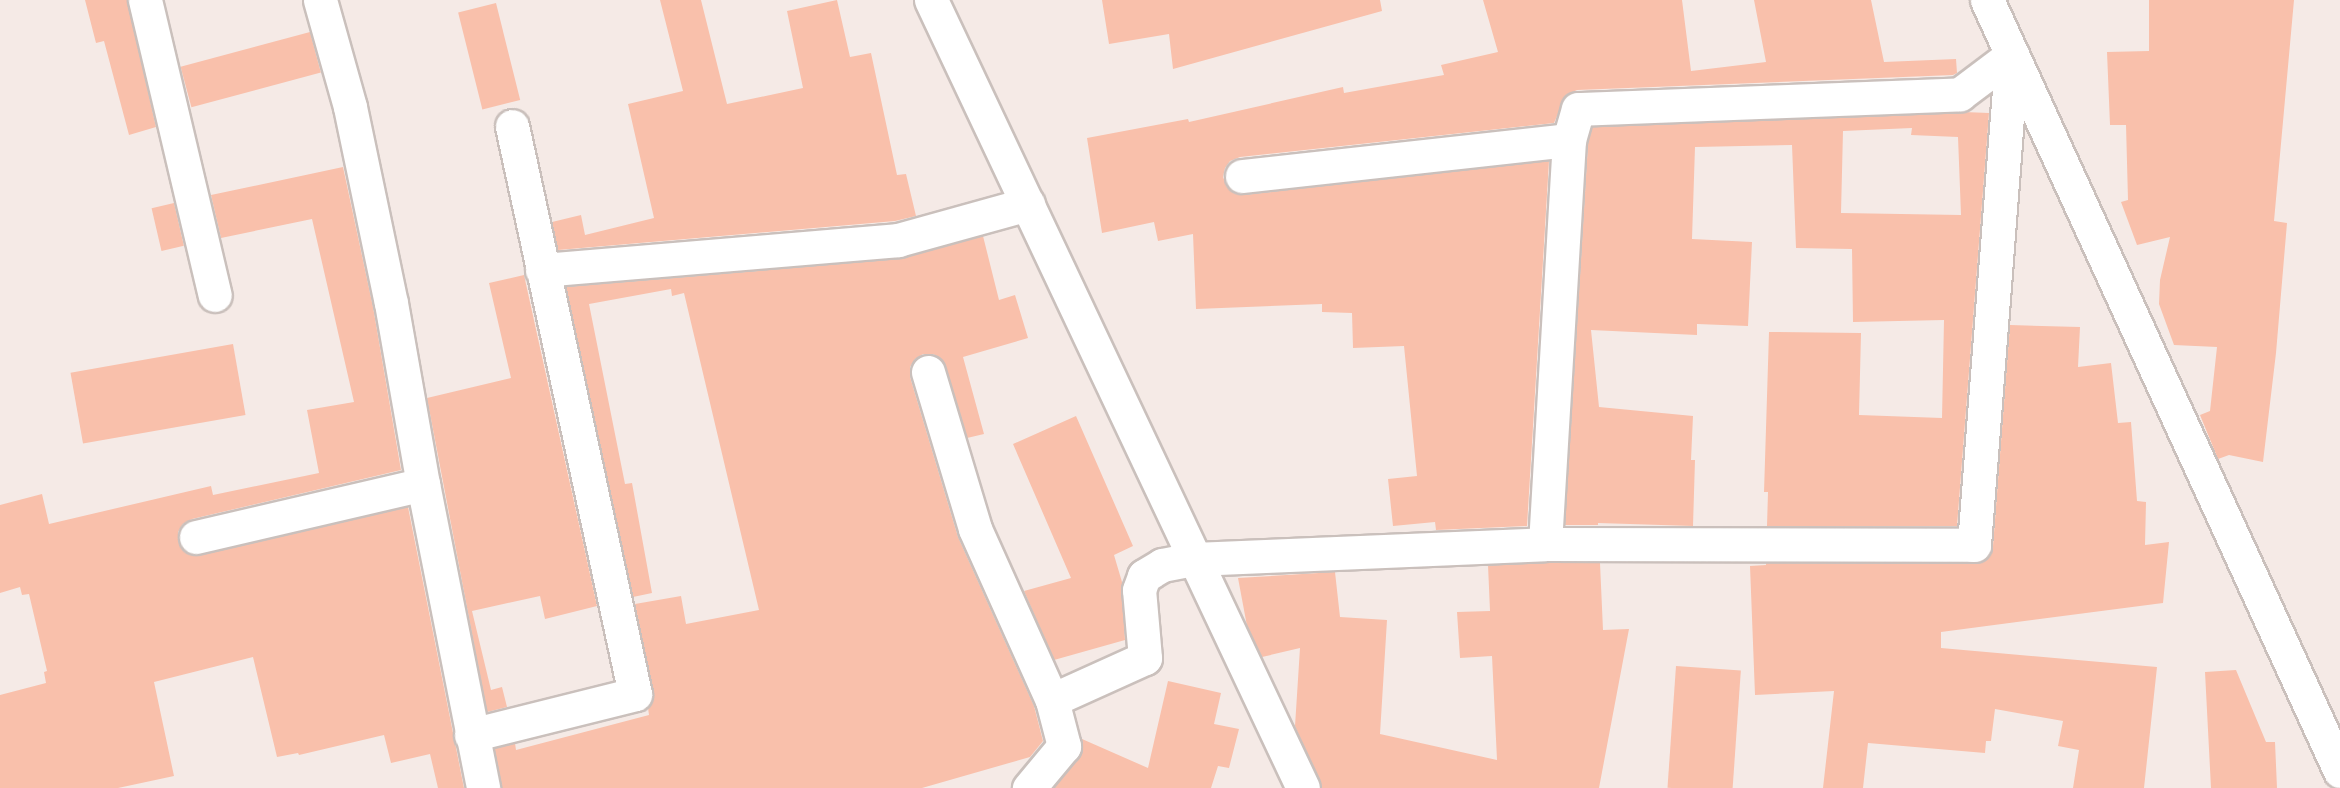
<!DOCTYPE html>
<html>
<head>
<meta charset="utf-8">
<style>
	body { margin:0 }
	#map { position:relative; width:2340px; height:788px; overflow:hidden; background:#f5eae6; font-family:Lora,serif }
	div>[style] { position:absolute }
	.building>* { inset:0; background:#f9c0ab; transform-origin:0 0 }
	.roads { filter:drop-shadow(2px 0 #cac0bc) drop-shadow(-2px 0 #cac0bc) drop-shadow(0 2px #cac0bc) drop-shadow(0 -2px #cac0bc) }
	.minor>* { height:33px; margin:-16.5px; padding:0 16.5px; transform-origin:16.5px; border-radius:16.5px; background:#fff }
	span { translate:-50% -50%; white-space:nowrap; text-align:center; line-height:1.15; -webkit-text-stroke:5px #fff; paint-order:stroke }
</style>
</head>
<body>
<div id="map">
	<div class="building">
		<i style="clip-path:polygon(85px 0,127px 0,156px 127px,129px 135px,104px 41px,96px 43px)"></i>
		<i style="clip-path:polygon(660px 0,701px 0,727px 104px,803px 88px,787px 11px,837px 0,850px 57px,871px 53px,897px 175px,906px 174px,916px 216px,895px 221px,558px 250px,552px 222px,581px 215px,585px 235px,654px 218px,628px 104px,683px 91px)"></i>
		<i style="clip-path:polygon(1102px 0,1380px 0,1382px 11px,1173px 69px,1169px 34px,1109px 44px)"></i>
		<i style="clip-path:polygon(1483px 0,1682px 0,1691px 71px,1766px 62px,1754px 0,1871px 0,1884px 62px,1956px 59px,1957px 73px,1953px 75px,1577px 90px,1566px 95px,1554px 123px,1240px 157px,1230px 161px,1225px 168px,1223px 177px,1227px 187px,1234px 193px,1244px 195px,1549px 161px,1527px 526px,1436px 530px,1435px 522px,1393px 526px,1388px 479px,1417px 476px,1404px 346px,1353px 348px,1352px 313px,1322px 312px,1322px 304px,1196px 309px,1193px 234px,1158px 241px,1154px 222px,1102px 233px,1087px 138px,1188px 119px,1189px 122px,1343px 87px,1344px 93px,1444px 75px,1441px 65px,1498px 52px)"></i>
		<i style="clip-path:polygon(2149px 0,2294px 0,2274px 221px,2287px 223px,2276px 353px,2263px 462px,2229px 455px,2218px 459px,2200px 415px,2210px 411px,2217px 347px,2174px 345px,2159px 304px,2160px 280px,2170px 237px,2137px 245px,2121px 202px,2128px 200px,2126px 125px,2110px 125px,2107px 52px,2149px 51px)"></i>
		<i style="left:496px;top:3px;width:100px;height:39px;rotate:76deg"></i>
		<i style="left:310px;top:32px;width:42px;height:134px;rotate:75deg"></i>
		<i style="clip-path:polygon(evenodd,1964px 112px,1989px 113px,1957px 526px,1767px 526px,1768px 492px,1764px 492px,1769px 332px,1861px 333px,1859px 415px,1942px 418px,1944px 320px,1853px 322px,1852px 249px,1796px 248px,1792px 145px,1695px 147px,1692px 239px,1752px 242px,1748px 326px,1697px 324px,1697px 335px,1591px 330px,1599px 407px,1693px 416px,1691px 460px,1695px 460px,1693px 526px,1598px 523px,1598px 525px,1565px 525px,1588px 143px,1592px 127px,1964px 112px,1912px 128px,1911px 135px,1958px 137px,1961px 215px,1841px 213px,1843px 131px,1912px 128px)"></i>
		<i style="clip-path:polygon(343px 167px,373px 307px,401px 470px,192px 519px,183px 524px,178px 532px,178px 541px,183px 550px,191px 555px,200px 555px,408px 507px,464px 788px,438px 788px,430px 754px,391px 763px,384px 735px,299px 755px,298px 753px,277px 757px,253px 657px,154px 682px,174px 776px,118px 788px,0 788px,0 695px,46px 683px,44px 672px,47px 671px,29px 594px,22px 595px,20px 587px,0 593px,0 505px,42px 494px,49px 524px,211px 486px,213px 495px,319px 473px,307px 410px,354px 402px,312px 219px,221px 238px,211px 195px)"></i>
		<i style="left:174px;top:203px;width:44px;height:23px;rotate:77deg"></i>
		<i style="clip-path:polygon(983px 236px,999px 300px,1015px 295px,1028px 338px,963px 357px,984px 434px,967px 438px,946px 367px,940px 358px,933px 354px,923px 354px,915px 359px,910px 367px,910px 377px,958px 537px,1034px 706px,1043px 741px,1030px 757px,922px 788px,501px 788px,494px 748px,515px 743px,516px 750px,649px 715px,648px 708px,653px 700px,653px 690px,635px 604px,681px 596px,686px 624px,759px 610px,684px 293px,672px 296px,671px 289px,589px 304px,625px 484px,632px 483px,652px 593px,633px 597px,566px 287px,900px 259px)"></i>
		<i style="clip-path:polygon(524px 275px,597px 606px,545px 619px,540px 596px,472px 611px,491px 690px,502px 687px,507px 707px,487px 712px,427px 398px,511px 378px,489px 283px)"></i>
		<i style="clip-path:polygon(2010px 325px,2080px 327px,2078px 367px,2111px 363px,2118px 423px,2131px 422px,2137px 501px,2146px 502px,2145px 545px,2169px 542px,2163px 603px,1941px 632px,1941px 648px,2157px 667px,2144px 788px,2073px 788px,2079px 750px,2058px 746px,2063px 721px,1995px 709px,1991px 741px,1986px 741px,1985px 753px,1868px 743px,1863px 788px,1823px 788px,1834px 691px,1755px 695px,1750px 566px,1766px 565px,1766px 563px,1974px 564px,1982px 562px,1989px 556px,1993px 546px)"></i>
		<i style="left:233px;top:344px;width:72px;height:165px;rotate:80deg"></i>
		<i style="clip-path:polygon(1076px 416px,1133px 546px,1114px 555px,1122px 582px,1125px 640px,1054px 660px,1024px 591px,1071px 578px,1013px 444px)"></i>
		<i style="clip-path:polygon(1545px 563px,1600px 563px,1603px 630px,1629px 629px,1599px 788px,1321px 788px,1295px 726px,1300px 648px,1262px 657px,1247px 626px,1238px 578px,1335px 572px,1340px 617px,1387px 620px,1380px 734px,1497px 760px,1492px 656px,1460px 658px,1457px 612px,1490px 611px,1488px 565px)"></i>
		<i style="left:1676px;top:666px;width:65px;height:122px;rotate:4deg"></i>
		<i style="clip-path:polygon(2236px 670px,2266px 742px,2275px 742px,2277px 788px,2211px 788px,2205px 672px)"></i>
		<i style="clip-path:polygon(1168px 681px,1221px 693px,1214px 724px,1239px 729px,1229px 768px,1218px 766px,1211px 788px,1053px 788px,1079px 758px,1082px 750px,1082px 739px,1148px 768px)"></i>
	</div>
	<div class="roads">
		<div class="minor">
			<i style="left:145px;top:0;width:303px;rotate:76.7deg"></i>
			<i style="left:320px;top:0;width:111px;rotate:74.3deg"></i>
			<i style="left:350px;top:107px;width:200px;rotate:78.2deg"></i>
			<i style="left:391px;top:303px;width:184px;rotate:80deg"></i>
			<i style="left:931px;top:0;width:871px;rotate:64.73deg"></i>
			<i style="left:1987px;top:0;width:848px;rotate:65.4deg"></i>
			<i style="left:1242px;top:176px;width:329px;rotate:-6.3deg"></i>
			<i style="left:542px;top:270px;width:357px;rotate:-4.8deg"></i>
			<i style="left:898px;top:240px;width:135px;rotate:-15.5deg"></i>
			<i style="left:928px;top:372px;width:164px;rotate:73.3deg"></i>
			<i style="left:975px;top:529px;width:188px;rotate:65.8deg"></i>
			<i style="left:1052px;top:700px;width:48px;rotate:75.4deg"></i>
			<i style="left:1064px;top:746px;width:55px;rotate:129.8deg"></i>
			<i style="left:196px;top:537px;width:233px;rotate:-13.1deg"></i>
			<i style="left:423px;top:484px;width:310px;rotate:78.8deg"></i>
			<i style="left:1545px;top:544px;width:405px;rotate:-86.6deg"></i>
			<i style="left:1569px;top:140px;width:32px;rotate:-74deg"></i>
			<i style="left:1578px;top:109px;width:382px;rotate:-2.2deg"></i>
			<i style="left:1960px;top:94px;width:65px;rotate:-36.9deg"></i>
			<i style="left:1052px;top:700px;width:102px;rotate:-24.3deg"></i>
			<i style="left:1145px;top:658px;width:68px;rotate:-95deg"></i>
			<i style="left:1139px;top:590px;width:15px;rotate:-70deg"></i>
			<i style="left:1144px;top:576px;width:21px;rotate:-31deg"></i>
			<i style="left:1162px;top:565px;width:33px;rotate:-11deg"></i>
			<i style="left:1194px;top:559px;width:351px;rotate:-2.4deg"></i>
			<i style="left:1545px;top:544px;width:429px;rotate:0.1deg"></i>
			<i style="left:1974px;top:545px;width:491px;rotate:-85.6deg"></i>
			<i style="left:471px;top:735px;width:169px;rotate:-14deg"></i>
			<i style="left:635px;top:694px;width:581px;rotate:-102.22deg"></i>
		</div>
	</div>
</div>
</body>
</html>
